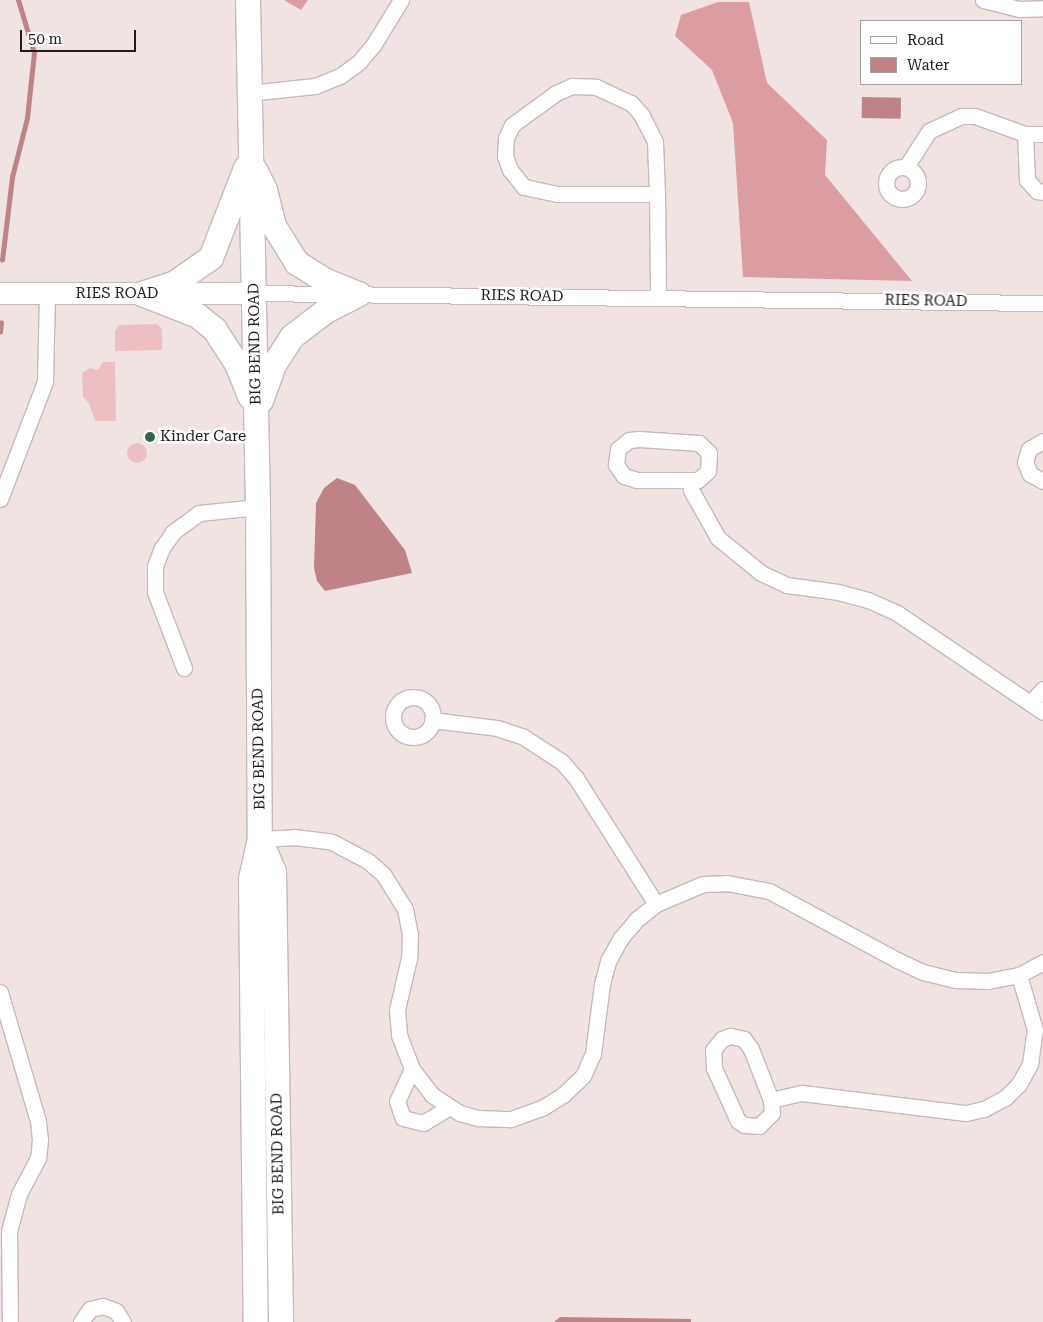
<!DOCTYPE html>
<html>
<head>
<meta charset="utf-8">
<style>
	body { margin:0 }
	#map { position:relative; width:1043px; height:1322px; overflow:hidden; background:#f2e3e3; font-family:"Roboto Serif",serif }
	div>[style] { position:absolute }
	.green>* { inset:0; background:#eebfc2 }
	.round { border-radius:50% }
	.forest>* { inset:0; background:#dc9da2 }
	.water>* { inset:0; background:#bf8287; transform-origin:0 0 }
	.stream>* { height:4.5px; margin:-2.25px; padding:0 2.25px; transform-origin:2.25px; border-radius:2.25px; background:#bf8287 }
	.roads { filter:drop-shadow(1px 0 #c7b8b9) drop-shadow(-1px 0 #c7b8b9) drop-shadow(0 1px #c7b8b9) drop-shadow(0 -1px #c7b8b9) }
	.street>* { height:15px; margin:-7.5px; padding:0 7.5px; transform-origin:7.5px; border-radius:7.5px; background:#fff }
	.street>.ring { margin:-7.5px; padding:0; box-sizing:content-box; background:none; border:15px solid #fff; border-radius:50% }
	.secondary>* { height:21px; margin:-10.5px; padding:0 10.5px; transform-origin:10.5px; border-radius:10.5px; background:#fff }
	.primary>* { height:24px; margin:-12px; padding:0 12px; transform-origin:12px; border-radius:12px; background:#fff }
	.dots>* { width:14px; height:14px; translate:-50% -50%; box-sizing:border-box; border:2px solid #fff; border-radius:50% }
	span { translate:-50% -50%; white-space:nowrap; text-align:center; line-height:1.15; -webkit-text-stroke:5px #fff; paint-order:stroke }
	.street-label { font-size:15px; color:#201a1b }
	.poi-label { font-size:15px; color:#201a1b }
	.left { translate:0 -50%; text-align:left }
	.legend { position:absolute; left:860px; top:20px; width:162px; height:65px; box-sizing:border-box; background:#fff; border:1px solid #a6a3a4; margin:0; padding:6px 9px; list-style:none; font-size:15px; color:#201a1b }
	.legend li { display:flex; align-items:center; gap:10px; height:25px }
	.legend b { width:25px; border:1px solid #a6a3a4 }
	.scale { position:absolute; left:20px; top:30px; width:116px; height:22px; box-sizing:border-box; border:2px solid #201a1b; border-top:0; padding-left:6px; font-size:15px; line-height:18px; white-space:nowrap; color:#201a1b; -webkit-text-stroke:4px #fff; paint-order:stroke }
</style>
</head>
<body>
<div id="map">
	<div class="green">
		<i style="clip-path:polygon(157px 324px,162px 329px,162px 350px,115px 351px,115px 331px,119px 325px)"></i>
		<i style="clip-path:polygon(103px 362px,115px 362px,116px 421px,95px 421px,89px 403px,83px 397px,82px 373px,90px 368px,98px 370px)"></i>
		<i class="round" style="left:127px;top:443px;width:20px;height:20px"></i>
	</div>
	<div class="forest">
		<i style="clip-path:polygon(284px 0,308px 0,301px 10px)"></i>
		<i style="clip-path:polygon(718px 2px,749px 2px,767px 83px,827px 140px,825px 175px,912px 281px,743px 277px,733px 123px,712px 70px,675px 36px,681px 15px)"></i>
	</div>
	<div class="water">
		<i style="left:862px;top:97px;width:39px;height:21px;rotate:1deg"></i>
		<i style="clip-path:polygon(337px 478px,355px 485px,405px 550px,412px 573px,325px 591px,317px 581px,314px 568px,316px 503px,324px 488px)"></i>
		<i style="clip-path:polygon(560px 1317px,691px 1319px,691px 1322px,554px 1322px)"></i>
	</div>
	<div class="stream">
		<i style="left:2px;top:260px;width:84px;rotate:-83.1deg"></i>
		<i style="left:12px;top:177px;width:61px;rotate:-75.7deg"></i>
		<i style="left:27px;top:118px;width:65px;rotate:-83.9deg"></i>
		<i style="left:34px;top:53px;width:55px;rotate:-106.8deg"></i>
		<i style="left:0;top:332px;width:9px;rotate:-84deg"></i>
	</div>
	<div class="roads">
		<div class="street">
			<i style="left:983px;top:0;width:38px;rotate:14deg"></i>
			<i style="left:1020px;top:9px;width:23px;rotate:-2deg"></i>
			<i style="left:248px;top:93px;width:67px;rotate:-6deg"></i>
			<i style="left:315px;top:86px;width:27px;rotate:-22deg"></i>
			<i style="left:340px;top:76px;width:24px;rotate:-36deg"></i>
			<i style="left:359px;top:62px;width:23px;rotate:-50deg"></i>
			<i style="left:374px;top:44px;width:52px;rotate:-58.5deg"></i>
			<i style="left:1025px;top:134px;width:46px;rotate:87.5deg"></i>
			<i style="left:1027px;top:180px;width:15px;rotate:48deg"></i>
			<i style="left:1037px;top:191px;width:6px;rotate:9deg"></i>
			<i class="ring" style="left:886px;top:167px;width:17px;height:17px"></i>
			<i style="left:906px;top:167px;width:43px;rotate:-57.4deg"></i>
			<i style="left:929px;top:131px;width:35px;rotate:-25deg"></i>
			<i style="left:961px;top:116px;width:14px"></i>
			<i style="left:975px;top:116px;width:53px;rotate:19.8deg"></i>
			<i style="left:1025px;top:134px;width:18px"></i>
			<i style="left:657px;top:194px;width:100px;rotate:180deg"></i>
			<i style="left:557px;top:194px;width:34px;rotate:-168deg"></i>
			<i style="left:524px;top:187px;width:22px;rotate:-129deg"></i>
			<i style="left:510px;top:170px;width:15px;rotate:-110deg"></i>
			<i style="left:505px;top:156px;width:18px;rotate:-87deg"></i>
			<i style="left:506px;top:138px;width:14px;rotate:-65deg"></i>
			<i style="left:512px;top:125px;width:54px;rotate:-36deg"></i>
			<i style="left:556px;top:93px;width:17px;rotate:-24deg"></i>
			<i style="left:572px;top:86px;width:24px;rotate:2deg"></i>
			<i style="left:596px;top:87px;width:38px;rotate:25deg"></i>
			<i style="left:631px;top:103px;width:15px;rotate:48deg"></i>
			<i style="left:641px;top:114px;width:31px;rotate:63deg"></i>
			<i style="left:655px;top:142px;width:52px;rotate:87.8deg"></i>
			<i style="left:657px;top:194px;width:103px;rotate:89.4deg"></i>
			<i style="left:253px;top:293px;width:790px;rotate:0.73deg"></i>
			<i style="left:639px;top:439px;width:60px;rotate:3.8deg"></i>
			<i style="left:699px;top:443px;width:14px;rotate:45deg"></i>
			<i style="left:709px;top:453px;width:18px;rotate:93deg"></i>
			<i style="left:708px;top:471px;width:13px;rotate:138deg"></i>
			<i style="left:698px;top:480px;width:61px;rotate:180deg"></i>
			<i style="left:637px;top:480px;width:14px;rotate:-163deg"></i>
			<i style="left:624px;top:476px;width:14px;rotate:-126deg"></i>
			<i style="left:616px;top:465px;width:16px;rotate:-83deg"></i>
			<i style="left:618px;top:449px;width:14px;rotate:-39deg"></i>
			<i style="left:629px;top:440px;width:10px;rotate:-6deg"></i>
			<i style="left:1043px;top:441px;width:16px;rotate:150deg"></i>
			<i style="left:1029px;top:449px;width:14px;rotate:107deg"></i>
			<i style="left:1025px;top:462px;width:13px;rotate:67deg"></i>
			<i style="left:1030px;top:474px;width:15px;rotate:28deg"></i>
			<i style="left:690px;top:480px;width:10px;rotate:84deg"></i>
			<i style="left:691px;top:490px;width:55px;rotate:60.6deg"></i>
			<i style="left:718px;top:538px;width:55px;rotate:39.1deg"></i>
			<i style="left:761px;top:573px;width:29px;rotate:25deg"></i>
			<i style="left:787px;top:585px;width:51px;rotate:7.8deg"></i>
			<i style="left:838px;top:592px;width:31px;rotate:15deg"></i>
			<i style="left:868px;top:600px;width:32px;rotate:24deg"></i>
			<i style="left:897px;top:613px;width:176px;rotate:34.1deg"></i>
			<i style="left:0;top:499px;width:125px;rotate:-69deg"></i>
			<i style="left:45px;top:382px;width:88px;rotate:-88.7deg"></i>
			<i style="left:184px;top:668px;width:81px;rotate:-110.9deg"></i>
			<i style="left:155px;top:592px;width:26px;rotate:-90deg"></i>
			<i style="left:155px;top:566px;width:19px;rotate:-69deg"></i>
			<i style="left:162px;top:548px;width:19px;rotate:-55deg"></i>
			<i style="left:173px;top:532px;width:32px;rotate:-36deg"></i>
			<i style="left:199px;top:513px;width:59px;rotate:-5.8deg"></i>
			<i class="ring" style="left:393px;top:697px;width:25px;height:25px"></i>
			<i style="left:1030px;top:703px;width:19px;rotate:-47deg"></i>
			<i style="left:432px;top:720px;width:65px;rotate:7deg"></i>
			<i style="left:497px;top:728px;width:26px;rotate:18deg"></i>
			<i style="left:522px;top:736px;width:48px;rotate:33deg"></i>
			<i style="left:562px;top:762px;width:21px;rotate:49deg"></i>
			<i style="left:576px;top:778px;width:149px;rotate:57.6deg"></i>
			<i style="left:260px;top:839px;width:34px;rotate:-3deg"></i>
			<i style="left:294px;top:837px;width:38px;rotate:7deg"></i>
			<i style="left:332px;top:842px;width:41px;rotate:27.8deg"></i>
			<i style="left:368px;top:861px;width:20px;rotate:41deg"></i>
			<i style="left:383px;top:874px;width:41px;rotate:57.8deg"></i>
			<i style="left:405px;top:909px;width:25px;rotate:79deg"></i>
			<i style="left:410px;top:934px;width:24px;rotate:92deg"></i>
			<i style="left:409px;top:958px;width:53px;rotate:103deg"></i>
			<i style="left:397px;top:1010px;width:25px;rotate:85deg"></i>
			<i style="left:399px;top:1035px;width:36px;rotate:69deg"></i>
			<i style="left:412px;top:1069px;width:33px;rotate:52deg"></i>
			<i style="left:432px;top:1095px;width:33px;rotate:33deg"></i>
			<i style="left:460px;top:1113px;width:19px;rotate:16deg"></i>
			<i style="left:478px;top:1118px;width:33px;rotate:2deg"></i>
			<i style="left:511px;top:1119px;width:33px;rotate:-20deg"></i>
			<i style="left:542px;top:1108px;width:25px;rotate:-32deg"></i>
			<i style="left:563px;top:1095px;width:28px;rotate:-44deg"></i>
			<i style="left:583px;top:1076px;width:24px;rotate:-66deg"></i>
			<i style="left:593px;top:1054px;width:71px;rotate:-82.7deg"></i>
			<i style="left:602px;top:984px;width:24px;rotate:-75deg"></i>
			<i style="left:608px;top:961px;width:26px;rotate:-61deg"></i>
			<i style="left:621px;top:938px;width:25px;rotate:-50deg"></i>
			<i style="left:637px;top:919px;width:24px;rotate:-38deg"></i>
			<i style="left:656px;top:904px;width:51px;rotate:-23.1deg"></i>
			<i style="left:703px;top:884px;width:24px;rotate:-2deg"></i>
			<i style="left:727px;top:883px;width:43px;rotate:10.8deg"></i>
			<i style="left:769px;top:891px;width:145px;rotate:28.3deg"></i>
			<i style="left:897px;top:960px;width:29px;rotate:25deg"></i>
			<i style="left:923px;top:972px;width:34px;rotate:14deg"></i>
			<i style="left:956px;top:980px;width:32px;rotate:2deg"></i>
			<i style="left:988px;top:981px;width:32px;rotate:-11deg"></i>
			<i style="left:1019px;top:975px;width:27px;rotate:-28deg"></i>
			<i style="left:0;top:992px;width:134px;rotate:73.6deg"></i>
			<i style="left:38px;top:1121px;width:19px;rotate:84deg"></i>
			<i style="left:40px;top:1140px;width:18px;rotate:96deg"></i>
			<i style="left:38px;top:1158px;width:41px;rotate:117.8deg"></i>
			<i style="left:19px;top:1194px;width:39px;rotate:105deg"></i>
			<i style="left:9px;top:1232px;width:90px;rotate:89.4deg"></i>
			<i style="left:730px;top:1036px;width:14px;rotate:12deg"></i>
			<i style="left:744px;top:1039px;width:12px;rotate:55deg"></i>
			<i style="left:751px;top:1049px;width:55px;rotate:68.6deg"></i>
			<i style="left:771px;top:1100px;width:13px;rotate:86deg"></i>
			<i style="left:772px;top:1113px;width:18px;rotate:135deg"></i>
			<i style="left:759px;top:1126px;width:15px;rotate:-176deg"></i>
			<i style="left:744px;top:1125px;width:7px;rotate:-146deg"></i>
			<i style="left:738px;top:1121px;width:58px;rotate:-114.4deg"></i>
			<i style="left:714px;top:1068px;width:18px;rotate:-93deg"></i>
			<i style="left:713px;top:1050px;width:14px;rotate:-51deg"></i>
			<i style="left:722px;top:1039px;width:9px;rotate:-21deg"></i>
			<i style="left:412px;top:1069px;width:35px;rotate:115deg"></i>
			<i style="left:397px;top:1101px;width:18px;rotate:71deg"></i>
			<i style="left:403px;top:1118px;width:21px;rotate:14deg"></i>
			<i style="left:423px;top:1123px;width:31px;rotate:-31deg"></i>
			<i style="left:771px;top:1100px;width:32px;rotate:-13deg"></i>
			<i style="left:802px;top:1093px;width:165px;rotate:7deg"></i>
			<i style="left:966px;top:1113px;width:18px;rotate:-13deg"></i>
			<i style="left:984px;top:1109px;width:24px;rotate:-28deg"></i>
			<i style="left:1005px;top:1098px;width:20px;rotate:-45deg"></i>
			<i style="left:1019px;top:1084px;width:23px;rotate:-61deg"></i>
			<i style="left:1030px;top:1064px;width:34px;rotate:-82deg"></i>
			<i style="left:1035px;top:1030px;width:57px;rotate:-106.2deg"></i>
			<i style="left:81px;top:1322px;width:16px;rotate:-55deg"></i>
			<i style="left:90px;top:1309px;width:13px;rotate:-13deg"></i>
			<i style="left:103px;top:1306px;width:14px;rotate:21deg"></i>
			<i style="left:116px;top:1311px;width:13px;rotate:58deg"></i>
		</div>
		<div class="secondary">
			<i style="left:0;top:293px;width:253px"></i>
		</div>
		<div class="primary">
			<i style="left:248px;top:0;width:507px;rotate:88.87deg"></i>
			<i style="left:258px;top:507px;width:332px;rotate:89.7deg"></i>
			<i style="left:260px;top:839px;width:41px;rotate:102.7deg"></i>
			<i style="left:251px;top:879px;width:443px;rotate:89.4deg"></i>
			<i style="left:255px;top:170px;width:22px;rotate:63deg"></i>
			<i style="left:265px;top:190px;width:37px;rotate:76deg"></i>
			<i style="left:274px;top:226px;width:44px;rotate:58.1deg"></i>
			<i style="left:297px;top:263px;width:34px;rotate:32deg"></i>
			<i style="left:326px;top:281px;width:35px;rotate:22deg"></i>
			<i style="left:142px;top:294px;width:35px;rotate:-18deg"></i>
			<i style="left:175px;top:283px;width:44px;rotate:-34.8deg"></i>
			<i style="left:211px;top:258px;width:97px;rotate:-68.7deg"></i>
			<i style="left:142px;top:294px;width:60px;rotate:21.4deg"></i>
			<i style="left:198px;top:316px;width:22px;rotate:39deg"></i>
			<i style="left:215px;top:330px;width:40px;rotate:57.1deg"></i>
			<i style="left:237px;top:364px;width:35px;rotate:68deg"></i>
			<i style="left:261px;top:401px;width:38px;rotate:-70deg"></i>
			<i style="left:274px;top:365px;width:33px;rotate:-57deg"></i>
			<i style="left:292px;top:337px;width:43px;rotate:-37.4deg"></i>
			<i style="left:326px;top:311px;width:37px;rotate:-27deg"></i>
			<i style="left:260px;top:839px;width:36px;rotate:67deg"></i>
			<i style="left:274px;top:872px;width:450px;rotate:89.1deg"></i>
		</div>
	</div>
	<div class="dots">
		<i style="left:150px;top:437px;background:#2d664f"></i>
	</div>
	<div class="street-label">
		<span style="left:117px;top:294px">RIES ROAD</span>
		<span style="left:522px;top:296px;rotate:1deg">RIES ROAD</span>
		<span style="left:926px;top:301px;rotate:1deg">RIES ROAD</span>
		<span style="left:255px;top:344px;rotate:-91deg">BIG BEND ROAD</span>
		<span style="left:259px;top:749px;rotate:-91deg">BIG BEND ROAD</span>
		<span style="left:278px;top:1154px;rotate:-91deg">BIG BEND ROAD</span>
	</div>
	<div class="poi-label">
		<span class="left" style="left:160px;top:437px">Kinder Care</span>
	</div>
	<ul class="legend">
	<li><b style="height:6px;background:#fff"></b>Road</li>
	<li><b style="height:14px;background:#bf8287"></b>Water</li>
	</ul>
	<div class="scale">50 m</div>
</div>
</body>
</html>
